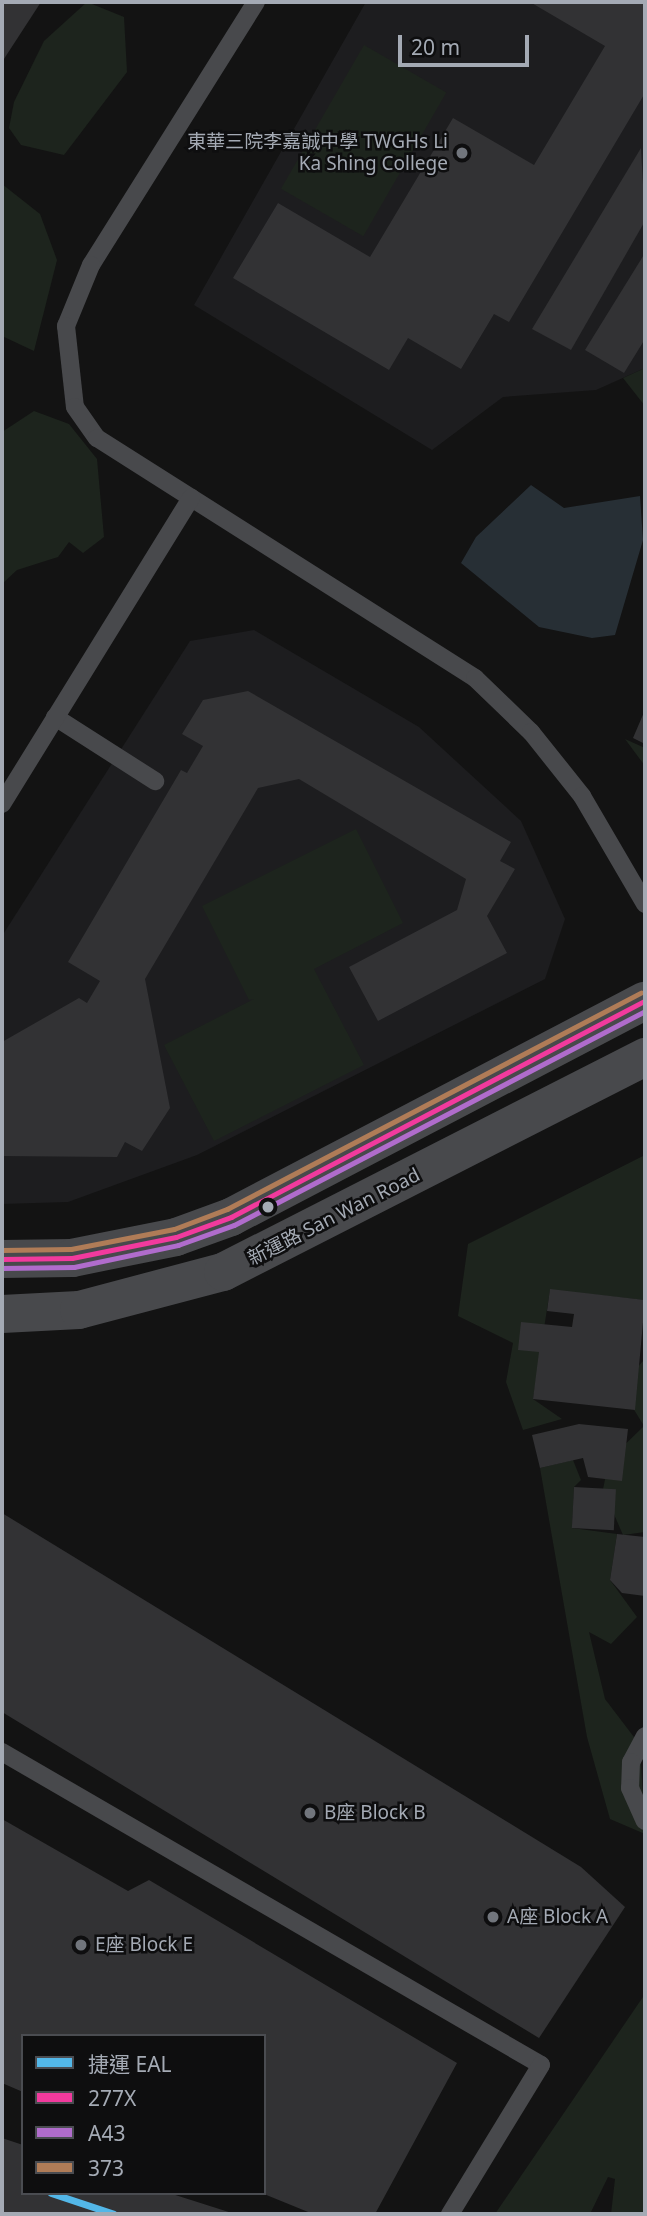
<!DOCTYPE html>
<html>
<head>
<meta charset="utf-8">
<style>
	body { margin:0 }
	#map { position:relative; width:647px; height:2216px; overflow:hidden; background:#131313; font-family:"Noto Sans","Noto Sans TC",sans-serif }
	div>[style] { position:absolute }
	.built>* { inset:0; background:#1d1d1f }
	.green>* { inset:0; background:#1d241d; transform-origin:0 0 }
	.water>* { inset:0; background:#272f35 }
	.building>* { inset:0; background:#323234; transform-origin:0 0 }
	.service>* { height:18px; margin:-9px; padding:0 9px; transform-origin:9px; border-radius:9px; background:#48494c }
	.tertiary>* { height:38px; margin:-19px; padding:0 19px; transform-origin:19px; border-radius:19px; background:#48494c }
	.bus-1>* { height:5px; margin:-2.5px; padding:0 2.5px; transform-origin:2.5px; border-radius:2.5px; background:#f13a9d }
	.bus-2>* { height:5px; margin:-2.5px; padding:0 2.5px; transform-origin:2.5px; border-radius:2.5px; background:#b06ccc }
	.bus-3>* { height:5px; margin:-2.5px; padding:0 2.5px; transform-origin:2.5px; border-radius:2.5px; background:#b07c57 }
	.metro-1>* { height:7px; margin:-3.5px; padding:0 3.5px; transform-origin:3.5px; border-radius:3.5px; background:#53b7e8 }
	.dots>* { width:19px; height:19px; translate:-50% -50%; box-sizing:border-box; border:4px solid #0e0e0f; border-radius:50% }
	span { translate:-50% -50%; white-space:nowrap; text-align:center; line-height:1.15; -webkit-text-stroke:5px #0e0e0f; paint-order:stroke }
	.poi-label { font-size:19px; color:#a4aab4 }
	.right { translate:-100% -50%; text-align:right }
	.left { translate:0 -50%; text-align:left }
	.street-label { font-size:19px; color:#a4aab4 }
	.frame { position:absolute; inset:0; border:4px solid #a4aab4; pointer-events:none }
	.legend { position:absolute; left:21px; top:2034px; width:245px; height:161px; box-sizing:border-box; background:#0e0e0f; border:2px solid #4a4c51; margin:0; padding:9px 12px; list-style:none; font-size:21px; color:#a4aab4 }
	.legend li { display:flex; align-items:center; gap:14px; height:35px }
	.legend b { width:35px; border:2px solid #4a4c51 }
	.scale { position:absolute; left:398px; top:35px; width:131px; height:32px; box-sizing:border-box; border:4px solid #a4aab4; border-top:0; padding-left:9px; font-size:21px; line-height:24px; white-space:nowrap; color:#a4aab4; -webkit-text-stroke:5px #0e0e0f; paint-order:stroke }
</style>
</head>
<body>
<div id="map">
	<div class="built">
		<i style="clip-path:polygon(366px 2px,645px 2px,645px 368px,596px 390px,503px 397px,432px 450px,194px 305px)"></i>
		<i style="clip-path:polygon(254px 630px,419px 727px,521px 821px,565px 919px,545px 979px,197px 1155px,68px 1202px,2px 1204px,2px 936px,190px 641px)"></i>
	</div>
	<div class="green">
		<i style="clip-path:polygon(87px 2px,124px 17px,127px 72px,64px 155px,21px 145px,9px 128px,14px 102px,44px 41px)"></i>
		<i style="left:364px;top:45px;width:95px;height:166px;rotate:30deg"></i>
		<i style="clip-path:polygon(2px 184px,40px 214px,57px 260px,34px 351px,2px 336px)"></i>
		<i style="clip-path:polygon(645px 368px,645px 406px,623px 378px)"></i>
		<i style="clip-path:polygon(34px 411px,69px 424px,97px 459px,104px 537px,83px 553px,69px 542px,58px 557px,17px 570px,2px 584px,2px 432px)"></i>
		<i style="clip-path:polygon(625px 739px,645px 748px,645px 766px)"></i>
		<i style="clip-path:polygon(356px 829px,403px 923px,314px 969px,364px 1065px,214px 1141px,164px 1045px,254px 999px,249px 1000px,202px 906px)"></i>
		<i style="clip-path:polygon(645px 1155px,645px 1300px,550px 1290px,533px 1399px,562px 1419px,523px 1430px,506px 1382px,513px 1343px,458px 1316px,468px 1244px)"></i>
		<i style="clip-path:polygon(645px 1359px,645px 1532px,623px 1535px,603px 1489px,609px 1460px,644px 1426px,625px 1395px,626px 1379px)"></i>
		<i style="clip-path:polygon(573px 1460px,581px 1480px,574px 1487px,572px 1528px,617px 1534px,610px 1580px,637px 1617px,611px 1644px,589px 1632px,605px 1699px,640px 1745px,645px 1834px,610px 1819px,587px 1737px,540px 1468px)"></i>
		<i style="clip-path:polygon(645px 1994px,645px 2214px,611px 2214px,615px 2179px,608px 2177px,590px 2214px,495px 2214px)"></i>
	</div>
	<div class="water">
		<i style="clip-path:polygon(531px 485px,564px 508px,640px 496px,643px 540px,615px 635px,592px 638px,539px 627px,461px 563px,476px 537px)"></i>
	</div>
	<div class="building">
		<i style="clip-path:polygon(2px 2px,41px 2px,2px 62px)"></i>
		<i style="clip-path:polygon(530px 2px,645px 2px,645px 93px,509px 322px,494px 314px,461px 369px,408px 338px,389px 370px,233px 278px,278px 203px,370px 257px,453px 118px,534px 165px,605px 46px)"></i>
		<i style="clip-path:polygon(641px 148px,645px 221px,571px 350px,532px 329px)"></i>
		<i style="clip-path:polygon(645px 253px,645px 339px,624px 373px,585px 350px)"></i>
		<i style="clip-path:polygon(248px 691px,511px 842px,500px 861px,515px 869px,487px 916px,507px 953px,378px 1021px,349px 967px,457px 910px,466px 879px,299px 779px,258px 788px,145px 979px,170px 1108px,142px 1151px,125px 1142px,117px 1157px,2px 1156px,2px 1042px,79px 998px,87px 1003px,100px 981px,68px 962px,181px 770px,187px 773px,203px 746px,182px 734px,203px 700px)"></i>
		<i style="clip-path:polygon(645px 710px,645px 744px,633px 738px)"></i>
		<i style="clip-path:polygon(550px 1289px,645px 1300px,635px 1410px,533px 1399px,539px 1352px,518px 1350px,521px 1322px,572px 1327px,574px 1314px,547px 1311px)"></i>
		<i style="clip-path:polygon(579px 1424px,628px 1429px,622px 1481px,588px 1477px,583px 1458px,540px 1468px,532px 1435px)"></i>
		<i style="left:574px;top:1487px;width:42px;height:41px;rotate:3deg"></i>
		<i style="clip-path:polygon(2px 1513px,581px 1867px,625px 1907px,539px 2038px,2px 1712px)"></i>
		<i style="clip-path:polygon(617px 1534px,645px 1537px,645px 1596px,622px 1593px,610px 1580px)"></i>
		<i style="clip-path:polygon(2px 1819px,128px 1891px,149px 1880px,457px 2063px,375px 2214px,313px 2214px,264px 2194px,264px 2036px,23px 2036px,23px 2092px,2px 2083px)"></i>
		<i style="clip-path:polygon(2px 2138px,23px 2145px,23px 2193px,169px 2193px,235px 2214px,2px 2214px)"></i>
	</div>
	<div class="service">
		<i style="left:256px;top:2px;width:310px;rotate:122.1deg"></i>
		<i style="left:91px;top:265px;width:66px;rotate:112.3deg"></i>
		<i style="left:66px;top:326px;width:81px;rotate:83.7deg"></i>
		<i style="left:75px;top:407px;width:38px;rotate:55deg"></i>
		<i style="left:97px;top:438px;width:448px;rotate:32.4deg"></i>
		<i style="left:475px;top:678px;width:78px;rotate:44deg"></i>
		<i style="left:531px;top:732px;width:82px;rotate:51.4deg"></i>
		<i style="left:582px;top:796px;width:125px;rotate:59.7deg"></i>
		<i style="left:55px;top:717px;width:119px;rotate:32.6deg"></i>
		<i style="left:2px;top:804px;width:360px;rotate:-58.3deg"></i>
		<i style="left:645px;top:1736px;width:30px;rotate:118deg"></i>
		<i style="left:631px;top:1762px;width:26px;rotate:92deg"></i>
		<i style="left:630px;top:1788px;width:36px;rotate:66deg"></i>
		<i style="left:2px;top:1752px;width:623px;rotate:30.14deg"></i>
		<i style="left:541px;top:2065px;width:175px;rotate:121.4deg"></i>
	</div>
	<div class="tertiary">
		<i style="left:2px;top:1259px;width:70px;rotate:-0.8deg"></i>
		<i style="left:72px;top:1258px;width:106px;rotate:-11.4deg"></i>
		<i style="left:176px;top:1237px;width:59px;rotate:-20deg"></i>
		<i style="left:231px;top:1217px;width:467px;rotate:-27.6deg"></i>
		<i style="left:2px;top:1314px;width:77px;rotate:-3deg"></i>
		<i style="left:79px;top:1310px;width:149px;rotate:-14.8deg"></i>
		<i style="left:223px;top:1272px;width:474px;rotate:-27deg"></i>
	</div>
	<div class="bus-1">
		<i style="left:2px;top:1259px;width:70px;rotate:-0.8deg"></i>
		<i style="left:72px;top:1258px;width:106px;rotate:-11.4deg"></i>
		<i style="left:176px;top:1237px;width:59px;rotate:-20deg"></i>
		<i style="left:231px;top:1217px;width:467px;rotate:-27.6deg"></i>
	</div>
	<div class="bus-2">
		<i style="left:2px;top:1268px;width:72px;rotate:-0.8deg"></i>
		<i style="left:74px;top:1267px;width:106px;rotate:-11.9deg"></i>
		<i style="left:178px;top:1245px;width:59px;rotate:-19.7deg"></i>
		<i style="left:234px;top:1225px;width:463px;rotate:-27.5deg"></i>
	</div>
	<div class="bus-3">
		<i style="left:2px;top:1250px;width:69px;rotate:-0.8deg"></i>
		<i style="left:71px;top:1249px;width:105px;rotate:-11deg"></i>
		<i style="left:174px;top:1229px;width:57px;rotate:-20.7deg"></i>
		<i style="left:227px;top:1209px;width:467px;rotate:-27.6deg"></i>
	</div>
	<div class="metro-1">
		<i style="left:51px;top:2193px;width:66px;rotate:18.4deg"></i>
	</div>
	<div class="dots">
		<i style="left:462px;top:153px;background:#71757c"></i>
		<i style="left:268px;top:1207px;background:#a4aab4"></i>
		<i style="left:310px;top:1813px;background:#71757c"></i>
		<i style="left:493px;top:1917px;background:#71757c"></i>
		<i style="left:81px;top:1945px;background:#71757c"></i>
	</div>
	<div class="poi-label">
		<span class="right" style="left:448px;top:153px">東華三院李嘉誠中學 TWGHs Li<br>Ka Shing College</span>
		<span class="left" style="left:324px;top:1813px">B座 Block B</span>
		<span class="left" style="left:507px;top:1917px">A座 Block A</span>
		<span class="left" style="left:95px;top:1945px">E座 Block E</span>
	</div>
	<div class="street-label">
		<span style="left:334px;top:1217px;rotate:-27deg">新運路 San Wan Road</span>
	</div>
	<div class="frame"></div>
	<ul class="legend">
	<li><b style="height:9px;background:#53b7e8"></b>捷運 EAL</li>
	<li><b style="height:9px;background:#f13a9d"></b>277X</li>
	<li><b style="height:9px;background:#b06ccc"></b>A43</li>
	<li><b style="height:9px;background:#b07c57"></b>373</li>
	</ul>
	<div class="scale">20 m</div>
</div>
</body>
</html>
